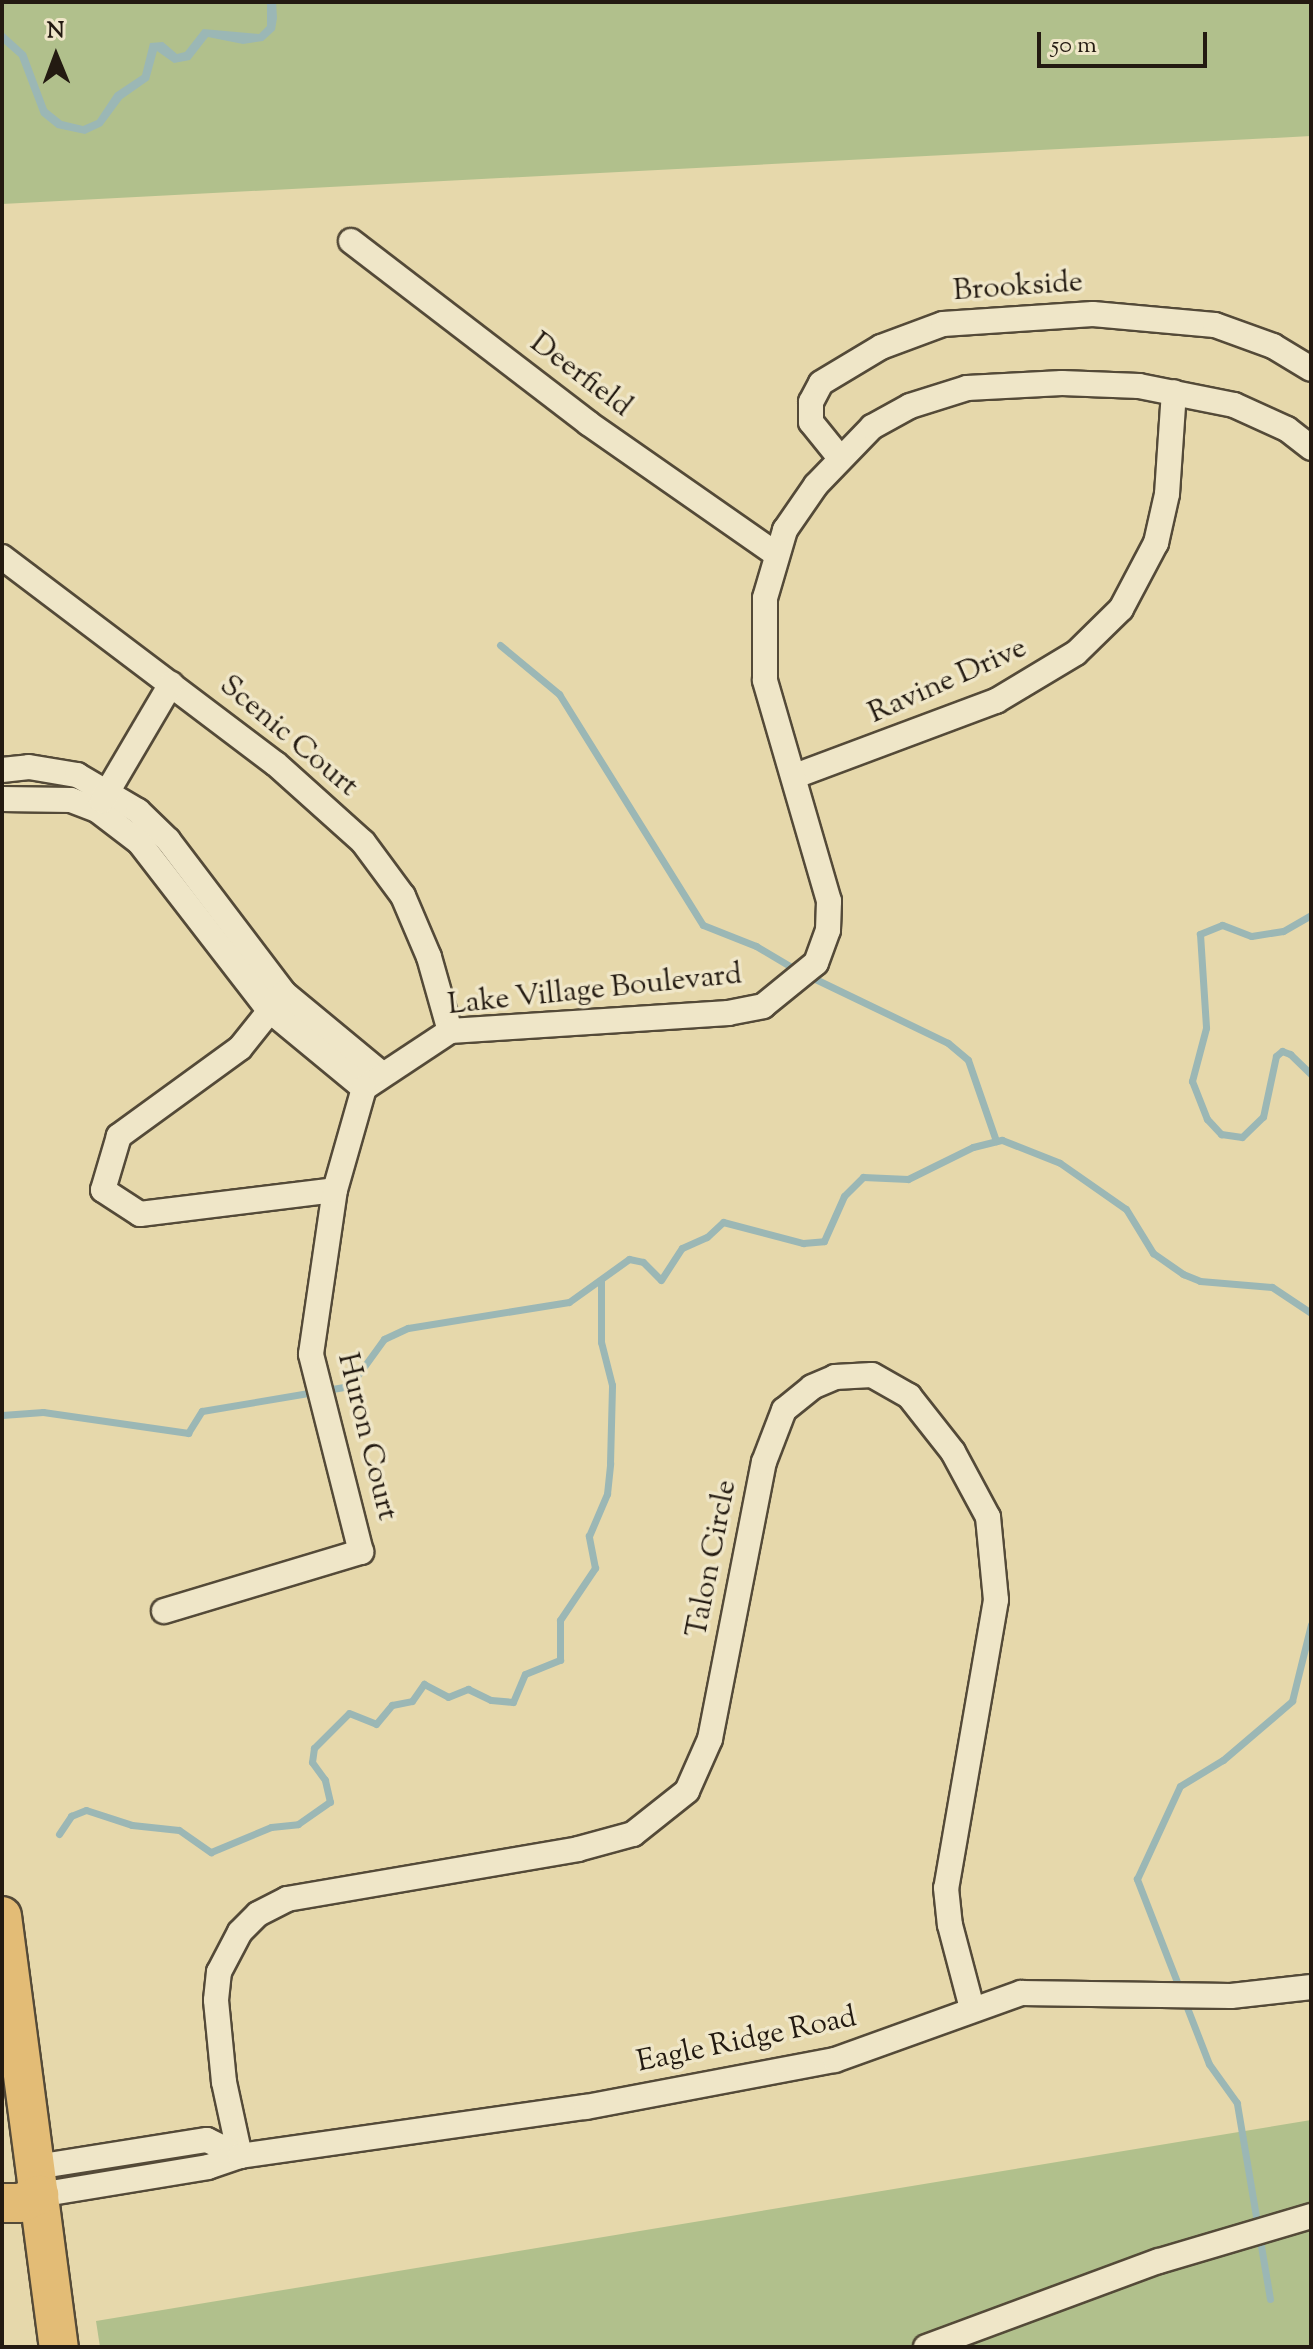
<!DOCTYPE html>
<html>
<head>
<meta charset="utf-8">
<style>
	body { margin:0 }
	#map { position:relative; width:1313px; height:2349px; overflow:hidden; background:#e6d8ab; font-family:"Sorts Mill Goudy",serif }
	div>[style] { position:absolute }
	.green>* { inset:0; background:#b1c08c }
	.water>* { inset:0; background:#9bb7b5 }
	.stream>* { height:7px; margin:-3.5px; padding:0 3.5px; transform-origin:3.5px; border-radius:3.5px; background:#9bb7b5 }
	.roads { filter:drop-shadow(2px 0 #544a38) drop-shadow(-2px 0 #544a38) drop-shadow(0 2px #544a38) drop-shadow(0 -2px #544a38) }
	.minor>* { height:24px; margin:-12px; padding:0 12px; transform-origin:12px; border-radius:12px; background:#efe6c8 }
	.primary>* { height:38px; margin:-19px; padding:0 19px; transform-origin:19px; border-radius:19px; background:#e3bc76 }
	span { translate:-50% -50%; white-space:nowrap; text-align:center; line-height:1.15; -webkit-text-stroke:7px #efe6c8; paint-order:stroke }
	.street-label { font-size:30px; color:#231a11 }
	.frame { position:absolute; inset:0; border:4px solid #231a11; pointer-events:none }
	.north { position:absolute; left:16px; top:16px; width:80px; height:80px; -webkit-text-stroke:6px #efe6c8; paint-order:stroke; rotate:359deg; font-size:22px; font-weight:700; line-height:32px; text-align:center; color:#231a11 }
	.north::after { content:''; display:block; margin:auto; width:28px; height:36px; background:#231a11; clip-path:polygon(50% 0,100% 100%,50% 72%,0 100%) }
	.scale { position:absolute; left:1037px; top:32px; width:170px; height:36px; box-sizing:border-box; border:4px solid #231a11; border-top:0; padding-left:10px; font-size:24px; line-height:28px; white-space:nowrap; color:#231a11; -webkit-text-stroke:6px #efe6c8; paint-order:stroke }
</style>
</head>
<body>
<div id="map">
	<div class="green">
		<i style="clip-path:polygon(2px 2px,1311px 2px,1311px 136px,2px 204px)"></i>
		<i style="clip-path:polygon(1311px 2120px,1311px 2347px,100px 2347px,96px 2321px)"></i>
	</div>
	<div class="water">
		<i style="clip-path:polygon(267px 2px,276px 2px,277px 18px,275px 30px,263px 41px,243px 44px,208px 37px,190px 60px,174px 63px,157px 51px,149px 80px,122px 99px,102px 126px,85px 134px,57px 128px,41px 115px,19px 57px,2px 42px,3px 32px,26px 53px,47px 109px,62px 121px,83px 126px,97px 120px,115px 93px,142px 75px,150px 43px,163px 42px,177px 54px,185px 52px,203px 29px,259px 34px,267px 26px)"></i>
	</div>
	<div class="stream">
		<i style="left:500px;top:645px;width:77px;rotate:39.7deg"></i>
		<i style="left:559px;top:694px;width:272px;rotate:58.1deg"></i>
		<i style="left:703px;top:925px;width:57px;rotate:21.6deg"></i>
		<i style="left:756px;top:946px;width:49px;rotate:30.8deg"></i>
		<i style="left:1311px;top:915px;width:32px;rotate:150deg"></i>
		<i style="left:1283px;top:931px;width:32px;rotate:171deg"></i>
		<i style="left:1251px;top:936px;width:31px;rotate:-159deg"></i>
		<i style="left:1222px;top:925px;width:24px;rotate:158deg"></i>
		<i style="left:1200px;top:934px;width:94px;rotate:86.3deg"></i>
		<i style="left:1206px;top:1028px;width:55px;rotate:104.8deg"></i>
		<i style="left:1192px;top:1081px;width:41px;rotate:68.5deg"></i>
		<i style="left:1207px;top:1119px;width:21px;rotate:47deg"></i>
		<i style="left:1221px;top:1134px;width:21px;rotate:8deg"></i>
		<i style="left:1242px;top:1137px;width:29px;rotate:-44deg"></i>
		<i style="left:1263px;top:1117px;width:62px;rotate:-78deg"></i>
		<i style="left:1276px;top:1056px;width:8px;rotate:-40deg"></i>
		<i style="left:1282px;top:1051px;width:9px;rotate:21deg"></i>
		<i style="left:1290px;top:1054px;width:29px;rotate:44deg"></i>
		<i style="left:809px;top:976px;width:154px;rotate:25.7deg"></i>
		<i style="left:948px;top:1043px;width:26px;rotate:40deg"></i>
		<i style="left:968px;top:1060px;width:86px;rotate:70.9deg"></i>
		<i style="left:2px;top:1415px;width:41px;rotate:-4.2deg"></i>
		<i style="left:43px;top:1412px;width:147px;rotate:8.2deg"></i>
		<i style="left:188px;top:1433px;width:26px;rotate:-58deg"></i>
		<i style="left:202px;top:1411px;width:150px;rotate:-9.6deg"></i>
		<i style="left:350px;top:1386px;width:58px;rotate:-54.1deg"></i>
		<i style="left:384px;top:1339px;width:26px;rotate:-25deg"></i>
		<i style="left:408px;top:1328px;width:163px;rotate:-9.2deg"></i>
		<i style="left:569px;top:1302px;width:74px;rotate:-35.6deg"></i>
		<i style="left:629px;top:1259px;width:14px;rotate:12deg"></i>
		<i style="left:643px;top:1262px;width:25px;rotate:45deg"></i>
		<i style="left:661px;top:1280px;width:38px;rotate:-57deg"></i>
		<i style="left:682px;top:1248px;width:27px;rotate:-24deg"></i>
		<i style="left:707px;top:1237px;width:22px;rotate:-43deg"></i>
		<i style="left:723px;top:1222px;width:83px;rotate:14.7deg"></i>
		<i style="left:803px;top:1243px;width:21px;rotate:-5deg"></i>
		<i style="left:824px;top:1241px;width:49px;rotate:-66deg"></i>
		<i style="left:844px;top:1196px;width:27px;rotate:-45deg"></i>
		<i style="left:863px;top:1177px;width:45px;rotate:2.5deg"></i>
		<i style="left:908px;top:1179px;width:72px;rotate:-26.2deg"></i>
		<i style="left:973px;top:1147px;width:30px;rotate:-14deg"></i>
		<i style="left:1002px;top:1140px;width:62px;rotate:21.6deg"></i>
		<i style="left:1060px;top:1163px;width:80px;rotate:34.9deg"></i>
		<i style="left:1126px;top:1209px;width:52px;rotate:58.5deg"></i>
		<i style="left:1153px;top:1253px;width:37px;rotate:35deg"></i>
		<i style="left:1183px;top:1274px;width:18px;rotate:22deg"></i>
		<i style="left:1200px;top:1281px;width:72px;rotate:4.8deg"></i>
		<i style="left:1272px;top:1287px;width:47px;rotate:33.7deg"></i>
		<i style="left:59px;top:1834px;width:22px;rotate:-56deg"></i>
		<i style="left:71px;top:1816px;width:16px;rotate:-22deg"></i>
		<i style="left:86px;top:1810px;width:48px;rotate:18.1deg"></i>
		<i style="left:132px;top:1825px;width:47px;rotate:6.1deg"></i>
		<i style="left:179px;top:1830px;width:39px;rotate:35deg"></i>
		<i style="left:211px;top:1852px;width:65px;rotate:-22.6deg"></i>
		<i style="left:271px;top:1827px;width:27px;rotate:-6deg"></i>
		<i style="left:298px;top:1824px;width:39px;rotate:-35deg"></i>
		<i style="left:330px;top:1802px;width:23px;rotate:-103deg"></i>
		<i style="left:325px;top:1780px;width:22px;rotate:-126deg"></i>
		<i style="left:312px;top:1762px;width:14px;rotate:-82deg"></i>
		<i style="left:314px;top:1748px;width:49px;rotate:-45deg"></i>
		<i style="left:349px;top:1713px;width:29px;rotate:22deg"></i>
		<i style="left:376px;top:1724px;width:25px;rotate:-50deg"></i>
		<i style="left:392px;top:1705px;width:20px;rotate:-11deg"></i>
		<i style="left:412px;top:1701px;width:21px;rotate:-55deg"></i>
		<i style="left:424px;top:1684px;width:27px;rotate:28deg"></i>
		<i style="left:448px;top:1697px;width:22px;rotate:-22deg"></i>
		<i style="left:468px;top:1689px;width:25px;rotate:26deg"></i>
		<i style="left:491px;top:1700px;width:22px;rotate:5deg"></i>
		<i style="left:513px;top:1702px;width:30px;rotate:-67deg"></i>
		<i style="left:525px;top:1674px;width:38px;rotate:-22deg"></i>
		<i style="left:560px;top:1660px;width:40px;rotate:-90deg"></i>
		<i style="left:560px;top:1620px;width:63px;rotate:-56.1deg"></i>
		<i style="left:595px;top:1568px;width:33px;rotate:-101deg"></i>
		<i style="left:589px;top:1536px;width:46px;rotate:-66.8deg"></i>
		<i style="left:607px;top:1494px;width:31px;rotate:-84deg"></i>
		<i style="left:610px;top:1463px;width:78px;rotate:-88.5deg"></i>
		<i style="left:612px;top:1385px;width:44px;rotate:-104.3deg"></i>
		<i style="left:601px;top:1342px;width:62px;rotate:-90deg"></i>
		<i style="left:1270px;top:2299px;width:199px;rotate:-99.6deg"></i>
		<i style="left:1237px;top:2103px;width:48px;rotate:-125.7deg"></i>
		<i style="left:1209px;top:2064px;width:199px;rotate:-111.3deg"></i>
		<i style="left:1137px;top:1879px;width:102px;rotate:-65.2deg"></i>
		<i style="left:1180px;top:1786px;width:50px;rotate:-31.2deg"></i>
		<i style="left:1223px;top:1760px;width:91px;rotate:-40.5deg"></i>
		<i style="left:1292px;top:1701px;width:79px;rotate:-76.1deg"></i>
	</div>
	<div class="roads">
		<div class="minor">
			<i style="left:351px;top:241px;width:299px;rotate:37.5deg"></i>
			<i style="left:588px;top:423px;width:229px;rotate:34.9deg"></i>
			<i style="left:840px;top:458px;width:46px;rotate:-128.9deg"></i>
			<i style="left:811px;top:422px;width:20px;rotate:-90deg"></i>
			<i style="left:811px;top:402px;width:21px;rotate:-62deg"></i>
			<i style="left:821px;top:383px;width:70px;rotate:-31deg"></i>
			<i style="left:881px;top:347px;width:66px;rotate:-20.4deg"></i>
			<i style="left:943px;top:324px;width:150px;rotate:-3.8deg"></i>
			<i style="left:1093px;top:314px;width:122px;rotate:5.2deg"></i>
			<i style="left:1215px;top:325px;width:62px;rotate:19.9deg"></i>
			<i style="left:1273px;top:346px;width:44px;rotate:31.2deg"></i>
			<i style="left:2px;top:557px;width:343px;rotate:37.1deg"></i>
			<i style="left:276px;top:764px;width:117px;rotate:41.9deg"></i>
			<i style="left:363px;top:842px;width:67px;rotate:53.5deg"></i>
			<i style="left:403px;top:896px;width:66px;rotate:66.9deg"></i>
			<i style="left:429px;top:957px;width:77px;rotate:74.2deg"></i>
			<i style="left:2px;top:770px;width:27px;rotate:-6deg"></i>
			<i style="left:29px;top:767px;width:49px;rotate:9.5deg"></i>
			<i style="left:77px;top:775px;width:71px;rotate:30.5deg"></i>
			<i style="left:138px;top:811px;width:42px;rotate:44deg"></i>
			<i style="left:168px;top:840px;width:192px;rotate:52.8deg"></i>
			<i style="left:284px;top:993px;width:127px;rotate:39.6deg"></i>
			<i style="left:795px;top:776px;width:215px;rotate:-20.5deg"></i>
			<i style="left:996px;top:701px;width:93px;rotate:-31deg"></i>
			<i style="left:1076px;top:653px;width:63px;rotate:-44.4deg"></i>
			<i style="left:1121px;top:609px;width:75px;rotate:-62.1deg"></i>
			<i style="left:1156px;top:543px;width:50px;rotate:-77.3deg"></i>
			<i style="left:1167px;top:494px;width:102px;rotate:-86.1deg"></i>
			<i style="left:2px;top:799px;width:69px;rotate:0.8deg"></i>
			<i style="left:71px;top:800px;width:28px;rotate:21deg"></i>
			<i style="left:97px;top:810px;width:53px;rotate:37.3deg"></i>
			<i style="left:139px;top:842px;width:211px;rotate:52.3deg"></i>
			<i style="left:268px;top:1009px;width:124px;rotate:39.5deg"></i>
			<i style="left:102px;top:801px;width:136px;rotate:-59.5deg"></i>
			<i style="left:284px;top:993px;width:70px;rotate:128.7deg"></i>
			<i style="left:240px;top:1048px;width:150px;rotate:144deg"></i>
			<i style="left:119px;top:1136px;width:56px;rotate:106.5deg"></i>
			<i style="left:103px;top:1190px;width:44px;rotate:33deg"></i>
			<i style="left:140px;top:1214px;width:196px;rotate:-7deg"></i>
			<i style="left:364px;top:1088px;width:103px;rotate:-33.5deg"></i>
			<i style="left:450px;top:1031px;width:279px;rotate:-3.7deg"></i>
			<i style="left:728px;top:1013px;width:36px;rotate:-11deg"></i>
			<i style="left:763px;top:1006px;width:68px;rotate:-39.1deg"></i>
			<i style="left:816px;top:963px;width:35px;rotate:-70deg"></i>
			<i style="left:828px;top:930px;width:29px;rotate:-88deg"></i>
			<i style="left:829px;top:901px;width:230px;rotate:-106.2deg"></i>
			<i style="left:765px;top:680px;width:82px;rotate:-90deg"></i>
			<i style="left:765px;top:598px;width:71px;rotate:-73.6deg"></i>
			<i style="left:785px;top:530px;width:55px;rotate:-55.4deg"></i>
			<i style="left:816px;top:485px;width:81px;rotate:-46deg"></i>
			<i style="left:872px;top:427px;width:43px;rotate:-28.9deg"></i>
			<i style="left:910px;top:406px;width:60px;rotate:-17.5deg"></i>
			<i style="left:967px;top:388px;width:95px;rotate:-3deg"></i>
			<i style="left:1062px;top:383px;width:77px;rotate:2.2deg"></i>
			<i style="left:1139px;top:386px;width:97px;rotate:11.3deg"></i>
			<i style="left:1234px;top:405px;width:58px;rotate:24.4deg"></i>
			<i style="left:1287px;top:429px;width:31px;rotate:38deg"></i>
			<i style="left:164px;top:1611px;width:206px;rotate:-16.7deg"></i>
			<i style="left:361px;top:1552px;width:204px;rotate:-104.2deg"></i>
			<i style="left:311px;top:1354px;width:166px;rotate:-81.7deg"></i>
			<i style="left:335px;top:1190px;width:106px;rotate:-74.1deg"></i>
			<i style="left:240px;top:2156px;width:76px;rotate:-102.2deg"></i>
			<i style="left:224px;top:2082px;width:82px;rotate:-95.6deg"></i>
			<i style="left:216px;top:2000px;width:28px;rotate:-84deg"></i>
			<i style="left:219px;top:1972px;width:45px;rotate:-62.3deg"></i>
			<i style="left:240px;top:1932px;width:25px;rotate:-45deg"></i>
			<i style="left:258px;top:1914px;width:33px;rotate:-27deg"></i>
			<i style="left:287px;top:1899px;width:295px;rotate:-9.7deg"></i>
			<i style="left:578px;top:1849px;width:57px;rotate:-15.3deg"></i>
			<i style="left:633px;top:1834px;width:69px;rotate:-38.5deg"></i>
			<i style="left:687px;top:1791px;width:57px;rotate:-66.1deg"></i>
			<i style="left:710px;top:1739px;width:282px;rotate:-79deg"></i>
			<i style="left:764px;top:1462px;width:56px;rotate:-69deg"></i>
			<i style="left:784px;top:1410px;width:36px;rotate:-39deg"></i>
			<i style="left:812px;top:1387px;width:25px;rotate:-23deg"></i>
			<i style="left:835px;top:1377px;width:37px;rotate:-3deg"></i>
			<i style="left:872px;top:1375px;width:43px;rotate:29.6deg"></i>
			<i style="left:909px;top:1396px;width:71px;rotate:51.8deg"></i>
			<i style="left:953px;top:1452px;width:74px;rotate:61.7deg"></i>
			<i style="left:988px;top:1517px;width:83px;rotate:84.5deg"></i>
			<i style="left:996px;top:1600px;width:292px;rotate:99.8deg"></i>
			<i style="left:946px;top:1888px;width:37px;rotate:84deg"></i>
			<i style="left:950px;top:1925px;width:86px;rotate:75.2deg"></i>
			<i style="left:36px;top:2167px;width:173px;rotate:-9deg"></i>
			<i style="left:207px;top:2140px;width:37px;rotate:26deg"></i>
			<i style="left:39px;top:2195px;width:171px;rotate:-9.4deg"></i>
			<i style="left:208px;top:2167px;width:34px;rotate:-19deg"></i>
			<i style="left:240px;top:2156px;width:349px;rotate:-8.1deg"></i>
			<i style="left:586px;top:2107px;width:253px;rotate:-10.7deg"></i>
			<i style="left:835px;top:2060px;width:198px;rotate:-19.8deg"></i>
			<i style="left:1021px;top:1993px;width:210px;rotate:0.8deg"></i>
			<i style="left:1231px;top:1996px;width:81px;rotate:-6.4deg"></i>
			<i style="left:926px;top:2347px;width:248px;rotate:-20.3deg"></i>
			<i style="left:1159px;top:2261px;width:159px;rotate:-16.5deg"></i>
		</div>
		<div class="primary">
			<i style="left:2px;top:1916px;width:435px;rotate:82.5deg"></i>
			<i style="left:2px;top:2203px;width:18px"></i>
			<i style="left:20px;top:2203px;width:21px;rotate:-23deg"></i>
		</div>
	</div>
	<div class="street-label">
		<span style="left:1018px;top:288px;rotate:-4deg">Brookside</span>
		<span style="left:580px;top:376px;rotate:37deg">Deerfield</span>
		<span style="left:948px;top:682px;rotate:-24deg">Ravine Drive</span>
		<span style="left:288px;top:737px;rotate:40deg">Scenic Court</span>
		<span style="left:595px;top:991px;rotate:-6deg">Lake Village Boulevard</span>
		<span style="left:366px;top:1437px;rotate:76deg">Huron Court</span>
		<span style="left:713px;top:1559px;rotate:-79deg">Talon Circle</span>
		<span style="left:747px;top:2041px;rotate:-12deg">Eagle Ridge Road</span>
	</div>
	<div class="frame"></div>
	<div class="north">N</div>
	<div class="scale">50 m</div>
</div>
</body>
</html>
